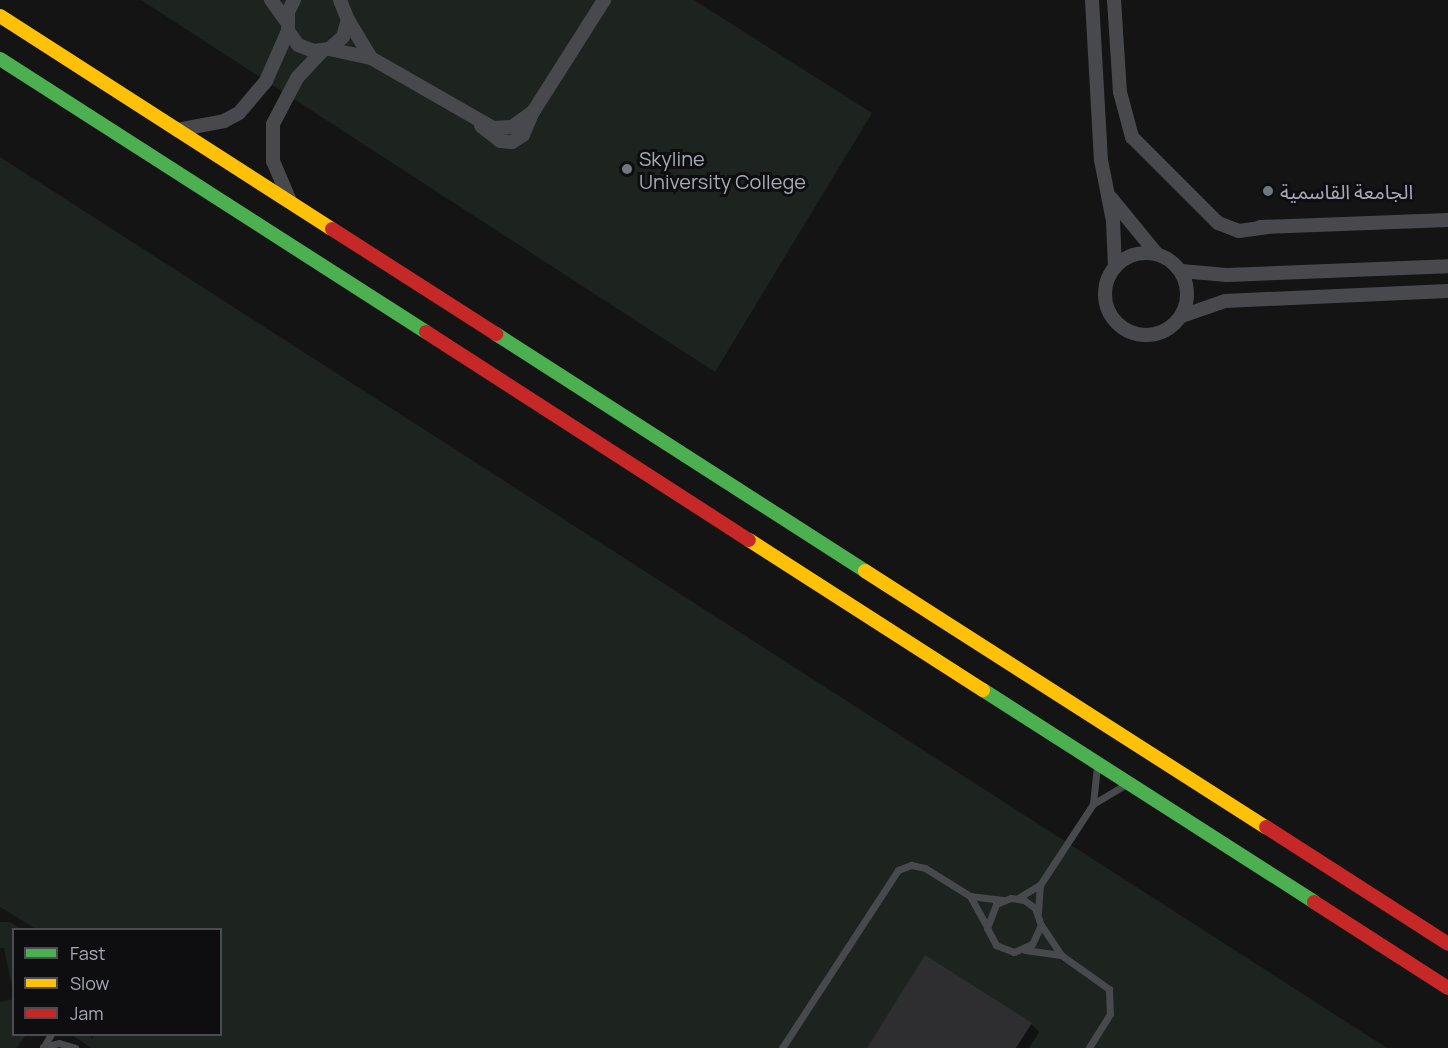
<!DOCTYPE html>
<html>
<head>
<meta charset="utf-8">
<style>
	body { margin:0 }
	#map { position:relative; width:1448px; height:1048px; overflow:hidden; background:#141414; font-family:Manrope,"Noto Sans Arabic",sans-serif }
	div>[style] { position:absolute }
	.green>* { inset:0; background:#1d231e }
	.shadow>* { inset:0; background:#0007 }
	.building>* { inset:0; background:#2e2e30 }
	.lane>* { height:7px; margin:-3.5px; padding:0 3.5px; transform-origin:3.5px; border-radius:3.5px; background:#48494d }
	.street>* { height:14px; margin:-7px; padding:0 7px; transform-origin:7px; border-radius:7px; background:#48494d }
	.street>.ring { margin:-7px; padding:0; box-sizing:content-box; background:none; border:14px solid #48494d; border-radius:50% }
	.fast>* { height:14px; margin:-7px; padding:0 7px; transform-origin:7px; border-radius:7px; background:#4caf50 }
	.slow>* { height:14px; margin:-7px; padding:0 7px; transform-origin:7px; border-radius:7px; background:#ffc107 }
	.jam>* { height:14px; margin:-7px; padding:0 7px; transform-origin:7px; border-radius:7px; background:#c62828 }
	.dots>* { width:16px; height:16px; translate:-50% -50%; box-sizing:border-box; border:3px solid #0e0e10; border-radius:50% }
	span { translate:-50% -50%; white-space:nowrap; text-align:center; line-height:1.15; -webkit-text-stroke:6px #0e0e10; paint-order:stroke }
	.poi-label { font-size:20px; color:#a5aab5 }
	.left { translate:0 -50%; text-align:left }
	.legend { position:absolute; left:12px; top:928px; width:210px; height:108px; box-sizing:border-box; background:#0e0e10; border:2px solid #4a4c52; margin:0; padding:8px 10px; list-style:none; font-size:18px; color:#a5aab5 }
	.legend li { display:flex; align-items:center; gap:12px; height:30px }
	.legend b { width:30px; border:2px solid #4a4c52 }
</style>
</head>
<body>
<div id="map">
	<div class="green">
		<i style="clip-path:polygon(141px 0,694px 0,872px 113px,715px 372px)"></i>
		<i style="clip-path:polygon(0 157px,1387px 1048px,91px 1048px,72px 1035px,90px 1035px,92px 1039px,95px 1034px,220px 1034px,220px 930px,36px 929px,0 907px)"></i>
		<i style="clip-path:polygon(0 922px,10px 922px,21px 929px,14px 930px,13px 992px,4px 948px,0 948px)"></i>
		<i style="clip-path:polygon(13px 999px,14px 1034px,26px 1035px,17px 1048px,0 1048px,0 1002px)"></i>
	</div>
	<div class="shadow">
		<i style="clip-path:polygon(1031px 1024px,1039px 1032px,1029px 1048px,868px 1048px)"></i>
	</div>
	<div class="building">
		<i style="clip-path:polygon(925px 955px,1032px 1023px,1016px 1048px,867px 1048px)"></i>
	</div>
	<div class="lane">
		<i style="left:1093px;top:804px;width:36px;rotate:-84deg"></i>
		<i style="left:970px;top:896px;width:33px;rotate:61deg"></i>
		<i style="left:1018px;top:898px;width:26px;rotate:-31deg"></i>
		<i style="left:1040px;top:885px;width:97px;rotate:-56.8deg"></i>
		<i style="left:1093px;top:804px;width:37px;rotate:-31deg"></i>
		<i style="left:1038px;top:912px;width:27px;rotate:-86deg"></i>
		<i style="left:1041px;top:925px;width:21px;rotate:115deg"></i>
		<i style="left:1032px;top:944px;width:20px;rotate:156deg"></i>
		<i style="left:1014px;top:952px;width:19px;rotate:-159deg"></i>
		<i style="left:996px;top:945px;width:19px;rotate:-118deg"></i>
		<i style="left:987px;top:928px;width:26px;rotate:-69deg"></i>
		<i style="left:996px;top:904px;width:16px;rotate:-22deg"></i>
		<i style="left:1011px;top:898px;width:13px;rotate:9deg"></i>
		<i style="left:1024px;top:900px;width:14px;rotate:36deg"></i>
		<i style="left:1035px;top:908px;width:18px;rotate:71deg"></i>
		<i style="left:1041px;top:925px;width:36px;rotate:56deg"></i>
		<i style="left:1025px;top:950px;width:36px;rotate:8deg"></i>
		<i style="left:1061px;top:955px;width:59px;rotate:35.3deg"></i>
		<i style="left:1109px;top:989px;width:25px;rotate:88deg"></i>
		<i style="left:1110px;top:1014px;width:40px;rotate:122deg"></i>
		<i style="left:43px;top:1047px;width:16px;rotate:-14deg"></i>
		<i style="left:59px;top:1043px;width:17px;rotate:17deg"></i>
		<i style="left:43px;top:1048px;width:16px;rotate:-60deg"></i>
		<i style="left:782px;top:1048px;width:212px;rotate:-56.9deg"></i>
		<i style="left:898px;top:870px;width:14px;rotate:-21deg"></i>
		<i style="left:911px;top:865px;width:14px;rotate:12deg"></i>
		<i style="left:925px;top:868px;width:53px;rotate:31.9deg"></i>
		<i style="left:970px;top:896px;width:33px;rotate:7deg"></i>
	</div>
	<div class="street">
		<i style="left:271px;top:0;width:26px;rotate:54deg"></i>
		<i style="left:294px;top:0;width:13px;rotate:117deg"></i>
		<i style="left:288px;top:12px;width:19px;rotate:90deg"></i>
		<i style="left:288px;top:31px;width:17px;rotate:54deg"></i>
		<i style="left:298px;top:45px;width:17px;rotate:21deg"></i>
		<i style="left:314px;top:51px;width:15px;rotate:-8deg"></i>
		<i style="left:329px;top:49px;width:18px;rotate:-41deg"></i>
		<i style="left:343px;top:37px;width:18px;rotate:-74deg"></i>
		<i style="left:348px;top:20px;width:22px;rotate:-112deg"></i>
		<i style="left:1092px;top:0;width:160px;rotate:86.8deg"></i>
		<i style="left:1101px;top:160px;width:62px;rotate:78.9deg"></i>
		<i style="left:1113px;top:221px;width:46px;rotate:87.5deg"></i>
		<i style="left:1114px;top:0;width:92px;rotate:86.3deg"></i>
		<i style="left:1120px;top:92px;width:47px;rotate:75.1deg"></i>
		<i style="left:1132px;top:137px;width:122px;rotate:45deg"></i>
		<i style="left:1218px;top:223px;width:22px;rotate:21deg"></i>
		<i style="left:1239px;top:231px;width:29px;rotate:-8deg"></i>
		<i style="left:348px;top:20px;width:44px;rotate:58.8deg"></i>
		<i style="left:329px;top:49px;width:43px;rotate:12.1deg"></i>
		<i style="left:371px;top:58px;width:141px;rotate:29.8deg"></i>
		<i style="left:493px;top:128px;width:19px;rotate:-3deg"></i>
		<i style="left:512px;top:127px;width:26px;rotate:-36deg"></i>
		<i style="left:481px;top:126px;width:24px;rotate:38deg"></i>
		<i style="left:500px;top:141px;width:12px;rotate:5deg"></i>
		<i style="left:512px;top:142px;width:13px;rotate:-32deg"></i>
		<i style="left:523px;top:135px;width:25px;rotate:-67deg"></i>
		<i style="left:533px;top:112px;width:133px;rotate:-57.6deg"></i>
		<i style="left:177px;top:130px;width:48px;rotate:-10.8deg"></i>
		<i style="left:224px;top:121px;width:17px;rotate:-28deg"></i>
		<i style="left:239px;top:113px;width:42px;rotate:-49.8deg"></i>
		<i style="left:266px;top:81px;width:55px;rotate:-66.3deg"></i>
		<i style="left:1111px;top:198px;width:71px;rotate:50.7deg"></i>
		<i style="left:290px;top:201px;width:43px;rotate:-113deg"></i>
		<i style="left:273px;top:161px;width:37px;rotate:-90deg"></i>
		<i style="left:273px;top:124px;width:52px;rotate:-62.4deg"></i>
		<i style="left:297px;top:78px;width:37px;rotate:-47deg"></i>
		<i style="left:1260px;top:227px;width:188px;rotate:-2.1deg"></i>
		<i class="ring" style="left:1105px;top:253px;width:68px;height:68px"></i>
		<i style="left:1181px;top:271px;width:46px;rotate:5deg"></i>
		<i style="left:1227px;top:275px;width:221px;rotate:-2.3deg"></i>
		<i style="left:1182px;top:316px;width:46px;rotate:-19.2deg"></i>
		<i style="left:1225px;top:301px;width:223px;rotate:-2.6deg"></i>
	</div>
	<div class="fast">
		<i style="left:0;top:59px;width:506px;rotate:32.65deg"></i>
		<i style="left:496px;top:334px;width:439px;rotate:32.7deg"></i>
		<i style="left:983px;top:690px;width:393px;rotate:32.6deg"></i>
	</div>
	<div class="slow">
		<i style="left:0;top:16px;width:394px;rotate:32.7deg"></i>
		<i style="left:749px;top:540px;width:278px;rotate:32.7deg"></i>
		<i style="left:865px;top:571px;width:476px;rotate:32.6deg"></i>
	</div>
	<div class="jam">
		<i style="left:332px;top:229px;width:195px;rotate:32.6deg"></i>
		<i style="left:426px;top:332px;width:384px;rotate:32.8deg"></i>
		<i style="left:1266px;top:827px;width:216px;rotate:32.7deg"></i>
		<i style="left:1314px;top:902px;width:159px;rotate:32.7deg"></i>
	</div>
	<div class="dots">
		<i style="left:627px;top:169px;background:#72767d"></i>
		<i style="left:1268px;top:191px;background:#72767d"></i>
	</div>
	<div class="poi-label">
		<span class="left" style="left:639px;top:170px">Skyline<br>University College</span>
		<span class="left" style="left:1280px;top:191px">الجامعة القاسمية</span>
	</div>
	<ul class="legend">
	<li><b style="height:8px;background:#4caf50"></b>Fast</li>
	<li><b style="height:8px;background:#ffc107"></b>Slow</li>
	<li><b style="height:8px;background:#c62828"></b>Jam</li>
	</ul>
</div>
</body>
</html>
